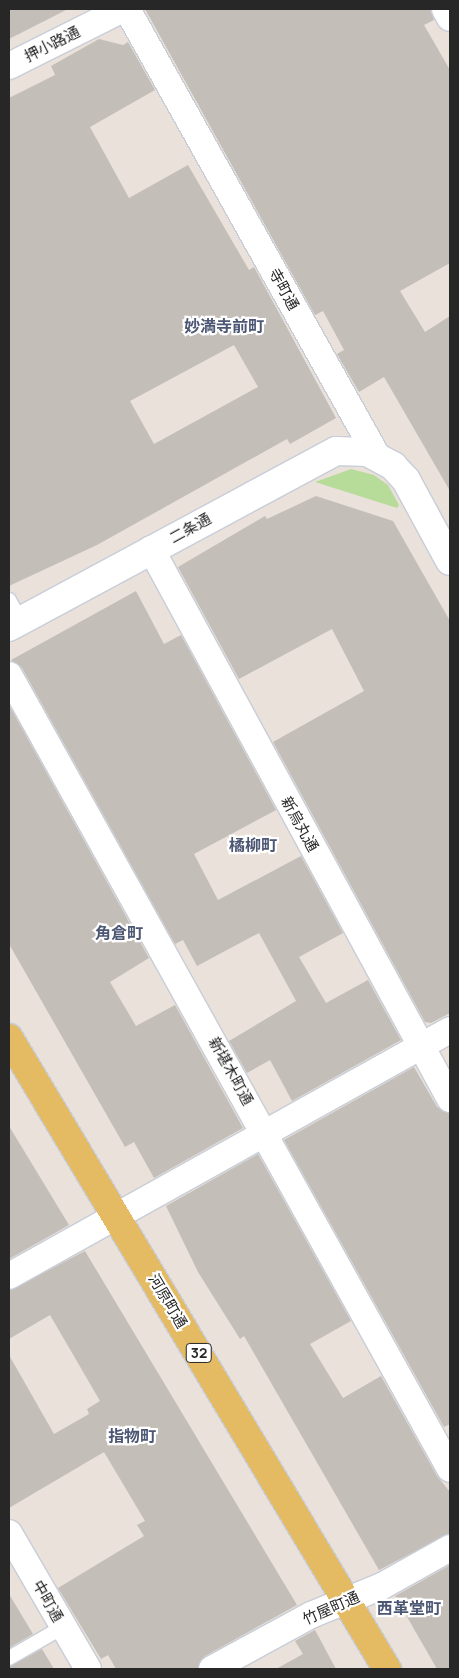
<!DOCTYPE html>
<html>
<head>
<meta charset="utf-8">
<style>
	body { margin:0 }
	#map { position:relative; width:459px; height:1678px; overflow:hidden; background:#e9e1da; font-family:Manrope,"Noto Sans JP",sans-serif }
	div>[style] { position:absolute }
	.green>* { inset:0; background:#b7dc9a }
	.building>* { inset:0; background:#c4beb9 }
	.roads { filter:drop-shadow(1px 0 #c8cdd8) drop-shadow(-1px 0 #c8cdd8) drop-shadow(0 1px #c8cdd8) drop-shadow(0 -1px #c8cdd8) }
	.service>* { height:14px; margin:-7px; padding:0 7px; transform-origin:7px; border-radius:7px; background:#fff }
	.minor>* { height:26px; margin:-13px; padding:0 13px; transform-origin:13px; border-radius:13px; background:#fff }
	.tertiary>* { height:28px; margin:-14px; padding:0 14px; transform-origin:14px; border-radius:14px; background:#fff }
	.primary>* { height:28px; margin:-14px; padding:0 14px; transform-origin:14px; border-radius:14px; background:#e4ba63 }
	span { translate:-50% -50%; white-space:nowrap; text-align:center; line-height:1.15; -webkit-text-stroke:4.5px #fff; paint-order:stroke }
	.shield-label span { padding:1px 4px; background:#fff; border:1px solid; border-radius:4px; -webkit-text-stroke-width:0 }
	.shield-label { font-size:14px; color:#272727; font-weight:700 }
	.street-label { font-size:15px; color:#272727 }
	.neighbourhood-label { font-size:16px; color:#4c5774; font-weight:700 }
	.frame { position:absolute; inset:0; border:10px solid #272727; pointer-events:none }
</style>
</head>
<body>
<div id="map">
	<div class="green">
		<i style="clip-path:polygon(351px 469px,374px 475px,388px 485px,399px 505px,397px 508px,315px 482px)"></i>
	</div>
	<div class="building">
		<i style="clip-path:polygon(9px 9px,68px 9px,9px 39px)"></i>
		<i style="clip-path:polygon(145px 9px,430px 9px,434px 20px,424px 25px,450px 70px,450px 263px,400px 291px,425px 332px,450px 316px,450px 491px,384px 377px,359px 392px,337px 354px,344px 350px,323px 311px,315px 315px)"></i>
		<i style="clip-path:polygon(evenodd,99px 39px,123px 45px,128px 42px,155px 90px,90px 127px,129px 198px,188px 165px,249px 270px,254px 267px,336px 418px,290px 444px,287px 439px,97px 545px,9px 586px,9px 98px,55px 75px,51px 66px,99px 39px,234px 345px,258px 387px,154px 444px,130px 401px,234px 345px)"></i>
		<i style="clip-path:polygon(316px 496px,393px 521px,450px 621px,450px 1013px,431px 1023px,425px 1022px,273px 742px,364px 691px,332px 629px,239px 679px,178px 567px,265px 516px,267px 519px)"></i>
		<i style="clip-path:polygon(136px 591px,164px 644px,181px 635px,276px 810px,194px 854px,218px 900px,301px 856px,343px 933px,299px 957px,326px 1003px,368px 980px,401px 1040px,292px 1101px,270px 1060px,247px 1073px,229px 1041px,296px 1001px,259px 933px,197px 966px,183px 940px,175px 944px,22px 668px,11px 660px)"></i>
		<i style="clip-path:polygon(9px 705px,149px 958px,110px 982px,136px 1026px,175px 1005px,243px 1128px,154px 1178px,134px 1142px,125px 1147px,9px 944px)"></i>
		<i style="clip-path:polygon(414px 1067px,437px 1107px,450px 1114px,450px 1424px,444px 1427px,284px 1140px)"></i>
		<i style="clip-path:polygon(9px 1126px,69px 1225px,9px 1259px)"></i>
		<i style="clip-path:polygon(258px 1154px,351px 1321px,310px 1344px,343px 1398px,381px 1376px,437px 1476px,450px 1492px,450px 1533px,379px 1570px,244px 1336px,240px 1339px,198px 1272px,166px 1206px)"></i>
		<i style="clip-path:polygon(85px 1251px,297px 1605px,205px 1656px,197px 1669px,116px 1669px,108px 1655px,101px 1659px,58px 1588px,144px 1536px,137px 1525px,145px 1521px,104px 1452px,9px 1508px,9px 1355px,54px 1434px,89px 1414px,87px 1409px,100px 1401px,50px 1315px,9px 1339px,9px 1291px)"></i>
		<i style="clip-path:polygon(450px 1565px,450px 1669px,437px 1669px,395px 1596px)"></i>
		<i style="clip-path:polygon(9px 1594px,33px 1634px,9px 1648px)"></i>
		<i style="clip-path:polygon(315px 1630px,336px 1669px,276px 1669px,303px 1654px,295px 1641px)"></i>
		<i style="clip-path:polygon(42px 1649px,54px 1669px,9px 1669px,9px 1667px)"></i>
	</div>
	<div class="roads">
		<div class="service">
			<i style="left:9px;top:600px;width:24px;rotate:62deg"></i>
			<i style="left:9px;top:1658px;width:62px;rotate:-29.9deg"></i>
		</div>
		<div class="minor">
			<i style="left:127px;top:9px;width:512px;rotate:60.78deg"></i>
			<i style="left:445px;top:9px;width:10px;rotate:61deg"></i>
			<i style="left:9px;top:66px;width:127px;rotate:-26.6deg"></i>
			<i style="left:151px;top:549px;width:626px;rotate:61.47deg"></i>
			<i style="left:9px;top:675px;width:908px;rotate:60.95deg"></i>
			<i style="left:9px;top:1276px;width:505px;rotate:-29.15deg"></i>
			<i style="left:9px;top:1533px;width:157px;rotate:59.8deg"></i>
			<i style="left:212px;top:1669px;width:113px;rotate:-28.6deg"></i>
			<i style="left:311px;top:1615px;width:77px;rotate:-22.2deg"></i>
			<i style="left:382px;top:1586px;width:78px;rotate:-29.2deg"></i>
		</div>
		<div class="tertiary">
			<i style="left:9px;top:627px;width:371px;rotate:-28.3deg"></i>
			<i style="left:336px;top:451px;width:31px;rotate:2deg"></i>
			<i style="left:367px;top:452px;width:30px;rotate:28deg"></i>
			<i style="left:393px;top:466px;width:19px;rotate:47deg"></i>
			<i style="left:406px;top:480px;width:92px;rotate:61.5deg"></i>
		</div>
		<div class="primary">
			<i style="left:9px;top:1038px;width:736px;rotate:59.08deg"></i>
		</div>
	</div>
	<div class="shield-label">
		<span style="left:199px;top:1353px">32</span>
	</div>
	<div class="street-label">
		<span style="left:52px;top:44px;rotate:-27deg">押小路通</span>
		<span style="left:284px;top:289px;rotate:61deg">寺町通</span>
		<span style="left:190px;top:528px;rotate:-29deg">二条通</span>
		<span style="left:300px;top:824px;rotate:61deg">新烏丸通</span>
		<span style="left:231px;top:1071px;rotate:61deg">新堪木町通</span>
		<span style="left:168px;top:1301px;rotate:59deg">河原町通</span>
		<span style="left:48px;top:1601px;rotate:60deg">中町通</span>
		<span style="left:331px;top:1608px;rotate:-24deg">竹屋町通</span>
	</div>
	<div class="neighbourhood-label">
		<span style="left:224px;top:326px">妙満寺前町</span>
		<span style="left:253px;top:845px">橘柳町</span>
		<span style="left:119px;top:933px">角倉町</span>
		<span style="left:132px;top:1436px">指物町</span>
		<span style="left:409px;top:1608px">西革堂町</span>
	</div>
	<div class="frame"></div>
</div>
</body>
</html>
